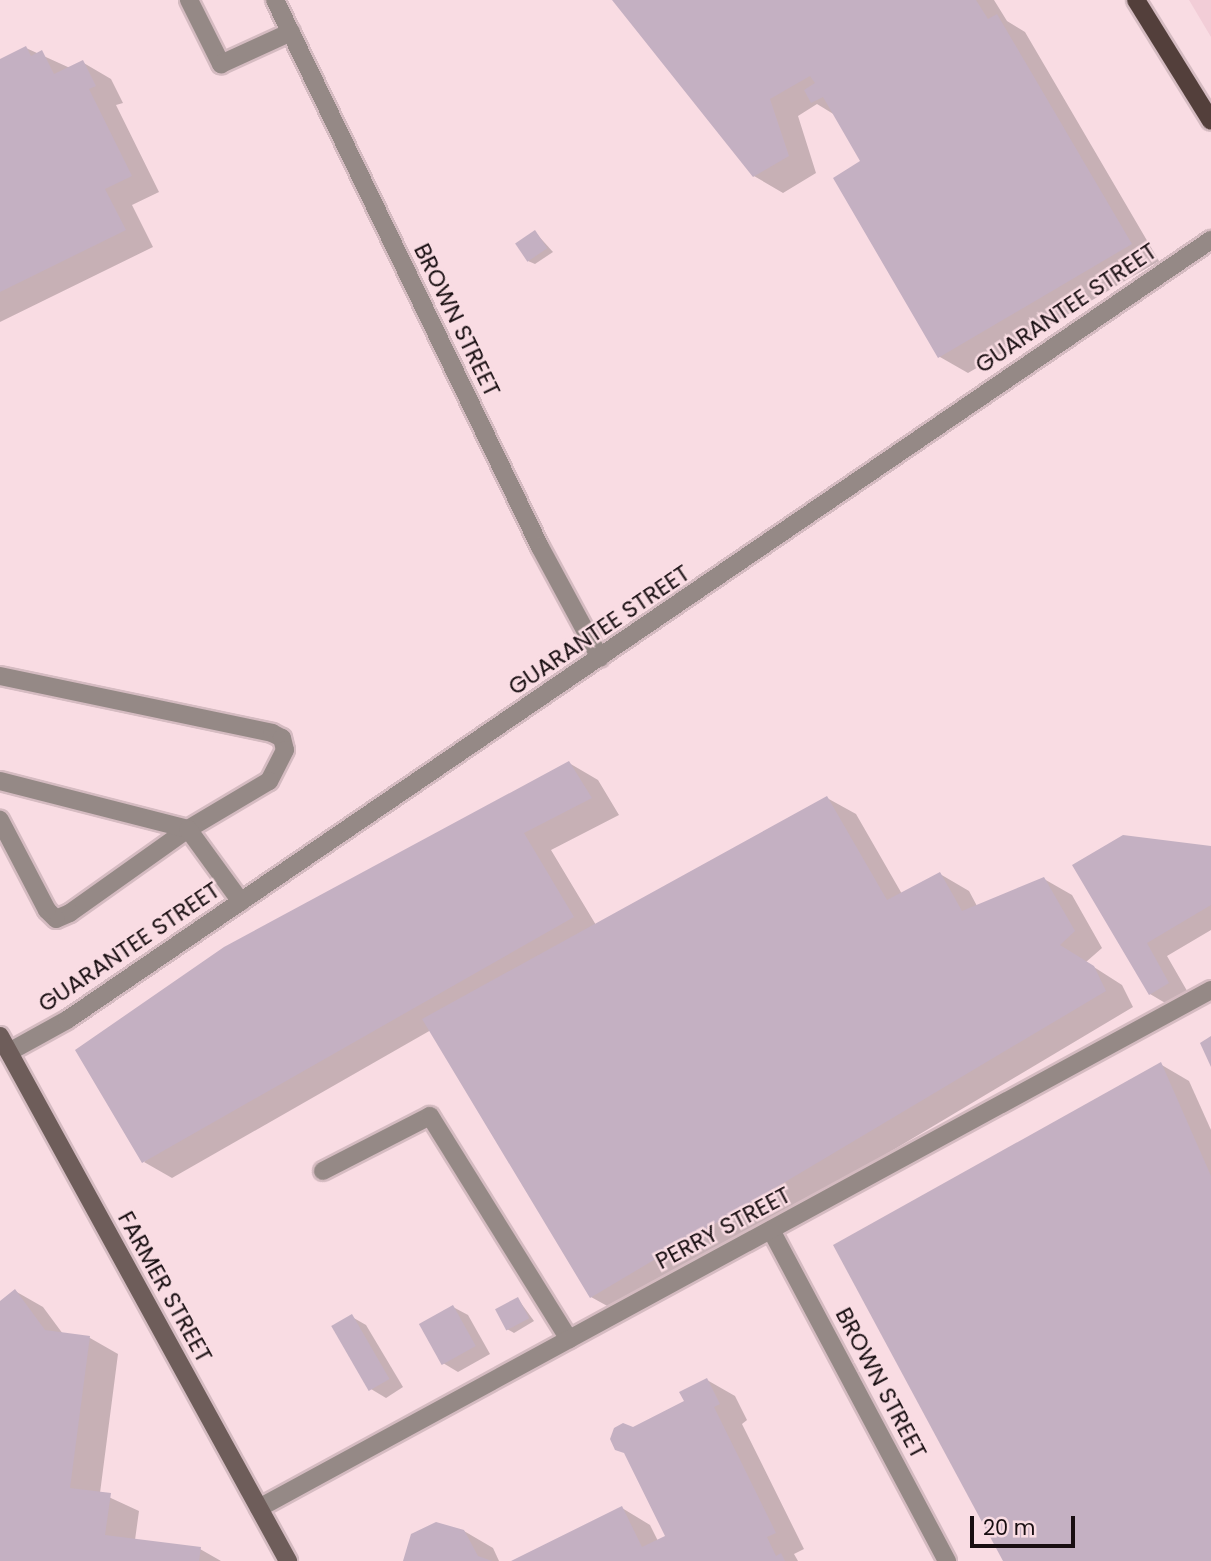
<!DOCTYPE html>
<html>
<head>
<meta charset="utf-8">
<style>
	body { margin:0 }
	#map { position:relative; width:1211px; height:1561px; overflow:hidden; background:#f9dce3; font-family:Poppins,sans-serif }
	div>[style] { position:absolute }
	.built>* { inset:0; background:#f2cdd7 }
	.shadow>* { inset:0; background:#0003 }
	.building>* { inset:0; background:#c4b0c2; transform-origin:0 0 }
	.roads { filter:drop-shadow(2px 0 #d5bbc1) drop-shadow(-2px 0 #d5bbc1) drop-shadow(0 2px #d5bbc1) drop-shadow(0 -2px #d5bbc1) }
	.lane>* { height:18px; margin:-9px; padding:0 9px; transform-origin:9px; border-radius:9px; background:#958986 }
	.street>* { height:18px; margin:-9px; padding:0 9px; transform-origin:9px; border-radius:9px; background:#958986 }
	.secondary>* { height:18px; margin:-9px; padding:0 9px; transform-origin:9px; border-radius:9px; background:#6e5d5a }
	.primary>* { height:18px; margin:-9px; padding:0 9px; transform-origin:9px; border-radius:9px; background:#533f3b }
	span { translate:-50% -50%; white-space:nowrap; text-align:center; line-height:1.15; -webkit-text-stroke:5px #f9dce3; paint-order:stroke }
	.street-label { font-size:23px; color:#180e11 }
	.scale { position:absolute; left:970px; top:1516px; width:105px; height:32px; box-sizing:border-box; border:4px solid #180e11; border-top:0; padding-left:9px; font-size:21px; line-height:24px; white-space:nowrap; color:#180e11; -webkit-text-stroke:5px #f9dce3; paint-order:stroke }
</style>
</head>
<body>
<div id="map">
	<div class="built">
		<i style="clip-path:polygon(1189px 0,1211px 0,1211px 37px)"></i>
	</div>
	<div class="shadow">
		<i style="clip-path:polygon(614px 0,994px 0,1007px 21px,1025px 32px,1159px 261px,968px 373px,940px 357px,863px 162px,835px 115px,817px 104px,798px 116px,816px 173px,783px 193px,754px 176px)"></i>
		<i style="clip-path:polygon(26px 48px,70px 68px,82px 62px,111px 79px,123px 103px,116px 105px,159px 192px,132px 205px,153px 247px,0 322px,0 60px)"></i>
		<i style="clip-path:polygon(535px 232px,553px 252px,535px 264px,528px 261px)"></i>
		<i style="clip-path:polygon(569px 763px,598px 780px,619px 815px,551px 850px,596px 925px,827px 798px,856px 814px,902px 894px,940px 874px,969px 891px,977px 906px,1044px 879px,1072px 895px,1102px 948px,1086px 962px,1122px 985px,1133px 1007px,620px 1313px,591px 1297px,431px 1030px,172px 1178px,144px 1162px)"></i>
		<i style="clip-path:polygon(1211px 847px,1211px 930px,1167px 956px,1190px 996px,1172px 1007px,1150px 994px,1074px 865px)"></i>
		<i style="clip-path:polygon(1160px 1064px,1189px 1081px,1211px 1130px,1211px 1561px,1005px 1561px)"></i>
		<i style="clip-path:polygon(15px 1291px,43px 1307px,63px 1334px,90px 1338px,118px 1354px,100px 1493px,139px 1511px,135px 1540px,200px 1549px,221px 1561px,0 1561px,0 1303px)"></i>
		<i style="clip-path:polygon(518px 1299px,534px 1321px,514px 1333px,507px 1329px)"></i>
		<i style="clip-path:polygon(453px 1307px,468px 1315px,490px 1354px,458px 1372px,443px 1363px)"></i>
		<i style="clip-path:polygon(352px 1317px,366px 1325px,403px 1387px,386px 1398px,371px 1389px)"></i>
		<i style="clip-path:polygon(707px 1380px,735px 1396px,747px 1420px,742px 1424px,804px 1549px,794px 1554px,798px 1561px,515px 1561px,622px 1508px,650px 1525px,658px 1541px,667px 1537px,633px 1429px,687px 1402px)"></i>
		<i style="clip-path:polygon(464px 1531px,493px 1548px,499px 1561px,405px 1561px)"></i>
	</div>
	<div class="building">
		<i style="clip-path:polygon(612px 0,976px 0,988px 19px,997px 14px,1132px 244px,938px 358px,833px 178px,860px 161px,823px 97px,811px 103px,804px 90px,815px 83px,810px 76px,770px 99px,789px 156px,753px 177px)"></i>
		<i style="clip-path:polygon(26px 46px,31px 56px,42px 50px,54px 74px,83px 60px,96px 86px,89px 89px,132px 176px,105px 189px,126px 230px,0 292px,0 59px)"></i>
		<i style="left:535px;top:230px;width:22px;height:24px;rotate:56deg"></i>
		<i style="clip-path:polygon(569px 761px,592px 798px,524px 833px,574px 917px,142px 1163px,75px 1050px,224px 947px)"></i>
		<i style="clip-path:polygon(827px 796px,887px 900px,940px 872px,962px 911px,1044px 877px,1075px 931px,1060px 945px,1094px 966px,1106px 991px,590px 1298px,422px 1019px)"></i>
		<i style="clip-path:polygon(1123px 835px,1211px 846px,1211px 905px,1147px 943px,1169px 983px,1149px 995px,1072px 865px)"></i>
		<i style="clip-path:polygon(1211px 1036px,1211px 1067px,1200px 1043px)"></i>
		<i style="clip-path:polygon(1161px 1062px,1211px 1176px,1211px 1561px,1003px 1561px,833px 1245px)"></i>
		<i style="clip-path:polygon(15px 1289px,45px 1330px,90px 1336px,70px 1488px,111px 1493px,105px 1535px,201px 1547px,199px 1561px,0 1561px,0 1301px)"></i>
		<i style="left:518px;top:1297px;width:24px;height:26px;rotate:62deg"></i>
		<i style="left:453px;top:1305px;width:47px;height:39px;rotate:61deg"></i>
		<i style="left:352px;top:1314px;width:75px;height:24px;rotate:60deg"></i>
		<i style="clip-path:polygon(707px 1378px,720px 1404px,714px 1407px,776px 1533px,767px 1537px,776px 1556px,781px 1553px,785px 1561px,511px 1561px,622px 1506px,642px 1547px,665px 1536px,624px 1453px,615px 1450px,610px 1439px,614px 1428px,623px 1423px,633px 1427px,684px 1401px,679px 1392px)"></i>
		<i style="clip-path:polygon(436px 1522px,464px 1530px,478px 1556px,492px 1561px,403px 1561px,411px 1534px)"></i>
	</div>
	<div class="roads">
		<div class="lane">
			<i style="left:189px;top:0;width:72px;rotate:63.4deg"></i>
			<i style="left:221px;top:64px;width:77px;rotate:-24.6deg"></i>
			<i style="left:0;top:676px;width:278px;rotate:11.8deg"></i>
			<i style="left:272px;top:733px;width:11px;rotate:27deg"></i>
			<i style="left:282px;top:738px;width:12px;rotate:76deg"></i>
			<i style="left:285px;top:750px;width:35px;rotate:117deg"></i>
			<i style="left:269px;top:781px;width:94px;rotate:149.3deg"></i>
			<i style="left:188px;top:829px;width:145px;rotate:144.6deg"></i>
			<i style="left:70px;top:913px;width:15px;rotate:157deg"></i>
			<i style="left:56px;top:919px;width:13px;rotate:-135deg"></i>
			<i style="left:47px;top:910px;width:102px;rotate:-117.6deg"></i>
			<i style="left:0;top:781px;width:194px;rotate:14.3deg"></i>
			<i style="left:188px;top:829px;width:90px;rotate:54deg"></i>
			<i style="left:323px;top:1171px;width:120px;rotate:-27.2deg"></i>
			<i style="left:430px;top:1116px;width:263px;rotate:58.1deg"></i>
		</div>
		<div class="street">
			<i style="left:275px;top:0;width:608px;rotate:64.15deg"></i>
			<i style="left:540px;top:547px;width:126px;rotate:61.6deg"></i>
			<i style="left:9px;top:1052px;width:66px;rotate:-28.9deg"></i>
			<i style="left:67px;top:1020px;width:1385px;rotate:-34.29deg"></i>
			<i style="left:771px;top:1230px;width:375px;rotate:62deg"></i>
			<i style="left:259px;top:1508px;width:1084px;rotate:-28.55deg"></i>
		</div>
		<div class="secondary">
			<i style="left:0;top:1036px;width:599px;rotate:61.25deg"></i>
		</div>
		<div class="primary">
			<i style="left:1136px;top:0;width:142px;rotate:58.2deg"></i>
		</div>
	</div>
	<div class="street-label">
		<span style="left:1066px;top:308px;rotate:-34deg">GUARANTEE STREET</span>
		<span style="left:457px;top:320px;rotate:64deg">BROWN STREET</span>
		<span style="left:599px;top:630px;rotate:-34deg">GUARANTEE STREET</span>
		<span style="left:129px;top:947px;rotate:-34deg">GUARANTEE STREET</span>
		<span style="left:723px;top:1228px;rotate:-28deg">PERRY STREET</span>
		<span style="left:165px;top:1287px;rotate:61deg">FARMER STREET</span>
		<span style="left:881px;top:1383px;rotate:62deg">BROWN STREET</span>
	</div>
	<div class="scale">20 m</div>
</div>
</body>
</html>
